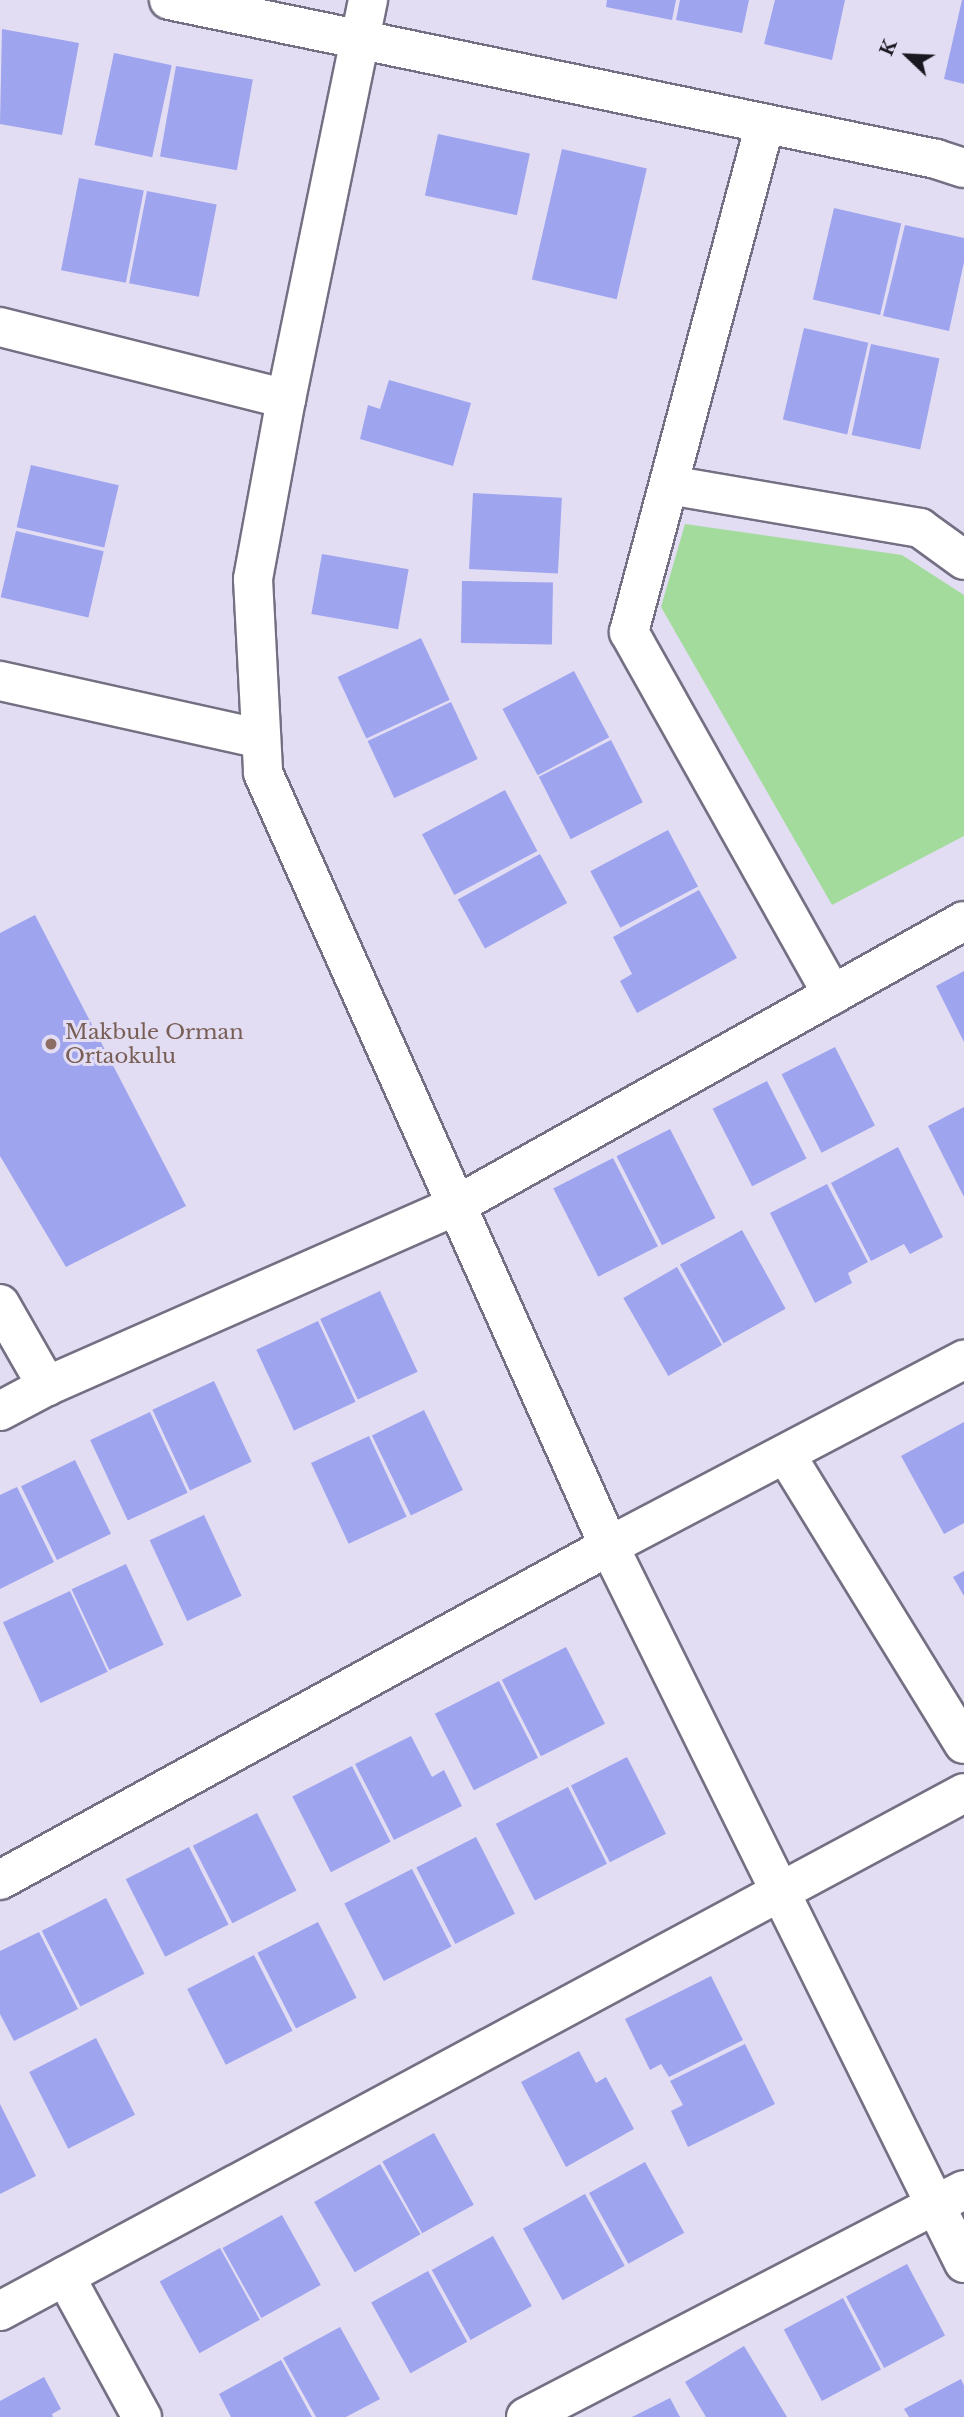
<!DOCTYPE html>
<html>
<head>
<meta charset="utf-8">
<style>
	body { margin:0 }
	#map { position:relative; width:964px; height:2417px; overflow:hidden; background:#e3ddf3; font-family:"Libre Baskerville",serif }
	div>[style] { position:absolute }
	.green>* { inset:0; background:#a3db9d }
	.building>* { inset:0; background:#9ea4ee; transform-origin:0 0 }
	.roads { filter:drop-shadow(2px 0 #756f83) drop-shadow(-2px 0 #756f83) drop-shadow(0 2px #756f83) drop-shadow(0 -2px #756f83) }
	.minor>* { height:38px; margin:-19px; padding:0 19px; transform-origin:19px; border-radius:19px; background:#fff }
	.dots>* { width:19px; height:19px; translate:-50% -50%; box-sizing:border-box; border:4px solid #e3ddf3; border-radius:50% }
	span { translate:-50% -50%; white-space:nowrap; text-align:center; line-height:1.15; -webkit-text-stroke:6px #e3ddf3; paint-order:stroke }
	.education-label { font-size:21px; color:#785e54 }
	.left { translate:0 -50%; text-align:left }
	.north { position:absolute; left:873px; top:21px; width:70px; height:70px; -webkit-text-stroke:5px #e3ddf3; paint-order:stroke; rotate:293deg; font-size:19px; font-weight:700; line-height:28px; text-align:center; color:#19171f }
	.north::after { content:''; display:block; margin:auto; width:24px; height:32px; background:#19171f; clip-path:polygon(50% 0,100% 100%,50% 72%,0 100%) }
</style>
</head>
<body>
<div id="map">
	<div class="green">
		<i style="clip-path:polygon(685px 524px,902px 555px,964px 595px,964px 836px,832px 905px,661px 607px)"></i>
	</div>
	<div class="building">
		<i style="clip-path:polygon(607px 0,676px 0,672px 20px,606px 7px)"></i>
		<i style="clip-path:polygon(680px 0,749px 0,742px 33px,676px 20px)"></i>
		<i style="clip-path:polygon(775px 0,845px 0,832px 60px,764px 44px)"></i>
		<i style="clip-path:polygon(962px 0,964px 0,964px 84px,944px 79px)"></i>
		<i style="clip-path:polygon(2px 29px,79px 43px,62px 135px,0 124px)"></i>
		<i style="left:114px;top:53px;width:59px;height:94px;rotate:12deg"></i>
		<i style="left:176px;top:66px;width:78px;height:92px;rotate:10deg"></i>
		<i style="left:438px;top:134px;width:94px;height:63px;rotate:12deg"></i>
		<i style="left:562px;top:149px;width:87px;height:134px;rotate:13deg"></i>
		<i style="left:79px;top:178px;width:66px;height:94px;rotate:11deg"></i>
		<i style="left:147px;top:191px;width:71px;height:94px;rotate:11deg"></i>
		<i style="left:834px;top:208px;width:69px;height:94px;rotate:13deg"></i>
		<i style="clip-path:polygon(905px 225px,964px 238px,964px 262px,949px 331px,883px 316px)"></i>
		<i style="left:804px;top:328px;width:66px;height:94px;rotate:13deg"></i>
		<i style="left:871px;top:344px;width:70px;height:93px;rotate:12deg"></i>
		<i style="clip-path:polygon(389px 380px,471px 403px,453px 466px,360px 439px,368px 405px,380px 409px)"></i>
		<i style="left:31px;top:465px;width:90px;height:64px;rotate:13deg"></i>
		<i style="left:473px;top:493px;width:89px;height:76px;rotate:3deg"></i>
		<i style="left:16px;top:531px;width:90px;height:68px;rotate:13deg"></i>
		<i style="left:322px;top:554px;width:88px;height:61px;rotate:10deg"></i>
		<i style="left:462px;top:581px;width:91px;height:62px;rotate:1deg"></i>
		<i style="left:421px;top:638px;width:68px;height:92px;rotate:65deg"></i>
		<i style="left:574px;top:671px;width:75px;height:81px;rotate:62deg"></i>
		<i style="left:451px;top:702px;width:63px;height:92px;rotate:65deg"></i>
		<i style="left:611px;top:740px;width:70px;height:81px;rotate:63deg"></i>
		<i style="left:505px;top:790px;width:69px;height:94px;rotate:62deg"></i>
		<i style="left:668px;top:830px;width:64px;height:88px;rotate:62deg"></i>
		<i style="left:540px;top:854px;width:56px;height:94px;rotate:61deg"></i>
		<i style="clip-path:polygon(699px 890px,737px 958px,637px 1013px,620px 981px,632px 974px,613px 937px)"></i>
		<i style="clip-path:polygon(35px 915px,186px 1206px,66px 1267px,0 1156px,0 933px)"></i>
		<i style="clip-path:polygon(964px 971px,964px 1042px,936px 986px)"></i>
		<i style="left:835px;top:1047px;width:88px;height:60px;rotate:63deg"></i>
		<i style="left:767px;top:1081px;width:87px;height:61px;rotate:63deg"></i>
		<i style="clip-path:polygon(964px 1107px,964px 1197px,928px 1126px)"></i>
		<i style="left:670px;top:1129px;width:100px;height:60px;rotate:63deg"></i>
		<i style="clip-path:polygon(898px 1147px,943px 1237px,910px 1254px,904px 1244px,871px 1261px,831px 1183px)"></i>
		<i style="left:613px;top:1158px;width:99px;height:67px;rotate:63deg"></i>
		<i style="clip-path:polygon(827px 1184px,868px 1262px,848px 1273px,852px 1283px,815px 1303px,770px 1213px)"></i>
		<i style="left:742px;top:1230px;width:90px;height:71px;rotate:61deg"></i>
		<i style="left:677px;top:1267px;width:90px;height:62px;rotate:60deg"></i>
		<i style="left:380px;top:1291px;width:89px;height:66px;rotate:65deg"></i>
		<i style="left:318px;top:1321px;width:89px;height:68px;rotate:65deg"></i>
		<i style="left:214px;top:1381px;width:89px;height:68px;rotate:65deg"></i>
		<i style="left:424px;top:1410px;width:89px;height:58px;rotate:64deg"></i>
		<i style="left:150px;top:1412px;width:89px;height:66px;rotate:65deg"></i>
		<i style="clip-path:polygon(964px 1422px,964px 1523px,944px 1534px,901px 1456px)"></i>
		<i style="left:369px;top:1436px;width:89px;height:64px;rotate:65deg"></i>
		<i style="left:75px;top:1460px;width:82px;height:60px;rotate:64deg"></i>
		<i style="clip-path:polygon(17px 1487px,54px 1562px,0 1589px,0 1495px)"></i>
		<i style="left:204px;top:1515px;width:89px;height:60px;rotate:65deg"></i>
		<i style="left:126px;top:1564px;width:89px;height:60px;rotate:65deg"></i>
		<i style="clip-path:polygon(964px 1571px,964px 1596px,953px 1577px)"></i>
		<i style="left:70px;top:1591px;width:89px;height:74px;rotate:65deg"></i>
		<i style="left:566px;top:1647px;width:86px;height:72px;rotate:63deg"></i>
		<i style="left:499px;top:1681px;width:86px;height:72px;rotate:63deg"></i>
		<i style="clip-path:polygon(411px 1736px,432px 1777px,444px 1770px,462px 1806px,394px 1840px,355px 1764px)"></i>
		<i style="left:627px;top:1757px;width:86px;height:63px;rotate:63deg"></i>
		<i style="left:352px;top:1766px;width:85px;height:67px;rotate:63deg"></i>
		<i style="left:568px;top:1787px;width:86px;height:81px;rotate:63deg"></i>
		<i style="left:257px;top:1813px;width:87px;height:72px;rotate:63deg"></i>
		<i style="left:476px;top:1837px;width:86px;height:67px;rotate:63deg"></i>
		<i style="left:189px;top:1847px;width:87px;height:71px;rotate:63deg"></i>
		<i style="left:412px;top:1869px;width:87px;height:76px;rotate:63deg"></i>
		<i style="left:106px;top:1898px;width:85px;height:72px;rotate:63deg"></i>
		<i style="left:318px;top:1922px;width:85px;height:68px;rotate:63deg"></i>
		<i style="clip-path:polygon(39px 1932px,78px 2009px,14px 2041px,0 2014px,0 1951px)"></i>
		<i style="left:254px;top:1955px;width:85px;height:75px;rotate:63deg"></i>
		<i style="clip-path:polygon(711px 1976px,743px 2040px,669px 2077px,661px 2064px,650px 2070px,625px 2019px)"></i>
		<i style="left:96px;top:2038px;width:86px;height:75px;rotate:63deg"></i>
		<i style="clip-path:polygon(745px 2044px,775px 2104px,688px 2147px,671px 2111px,683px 2105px,670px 2081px)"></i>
		<i style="clip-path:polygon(579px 2051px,596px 2083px,606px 2077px,634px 2129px,566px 2167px,521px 2082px)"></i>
		<i style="clip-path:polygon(0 2104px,36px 2176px,0 2194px)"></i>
		<i style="left:434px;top:2133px;width:82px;height:59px;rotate:61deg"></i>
		<i style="left:645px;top:2162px;width:81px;height:64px;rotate:61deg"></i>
		<i style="left:380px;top:2164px;width:81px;height:76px;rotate:60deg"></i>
		<i style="left:585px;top:2194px;width:82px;height:71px;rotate:61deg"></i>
		<i style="left:282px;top:2215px;width:80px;height:68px;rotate:61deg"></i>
		<i style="left:493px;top:2236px;width:80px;height:70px;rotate:61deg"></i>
		<i style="left:220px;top:2248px;width:82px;height:69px;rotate:61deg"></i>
		<i style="left:907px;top:2264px;width:81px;height:69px;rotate:62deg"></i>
		<i style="left:428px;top:2271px;width:81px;height:65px;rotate:61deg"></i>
		<i style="left:843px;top:2298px;width:81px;height:67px;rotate:62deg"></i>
		<i style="clip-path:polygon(340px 2327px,380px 2399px,346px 2417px,316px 2417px,283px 2358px)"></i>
		<i style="clip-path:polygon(744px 2346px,787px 2417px,706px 2417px,685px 2382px)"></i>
		<i style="clip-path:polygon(281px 2360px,312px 2417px,231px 2417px,219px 2394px)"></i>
		<i style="clip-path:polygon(44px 2377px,61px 2409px,52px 2414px,53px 2417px,0 2417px,0 2401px)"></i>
		<i style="clip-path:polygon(961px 2379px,964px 2386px,964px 2417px,909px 2417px,904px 2409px)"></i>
		<i style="clip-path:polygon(670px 2398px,680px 2417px,632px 2417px)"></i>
	</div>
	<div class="roads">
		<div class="minor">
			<i style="left:169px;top:0;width:783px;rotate:11.71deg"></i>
			<i style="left:936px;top:159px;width:29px;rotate:18deg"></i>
			<i style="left:368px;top:0;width:407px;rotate:101.6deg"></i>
			<i style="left:286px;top:399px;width:183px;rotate:100.4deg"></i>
			<i style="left:253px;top:579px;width:194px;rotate:87deg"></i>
			<i style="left:263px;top:773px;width:847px;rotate:65.89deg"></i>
			<i style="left:609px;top:1546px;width:800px;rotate:63.66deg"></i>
			<i style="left:765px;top:124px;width:526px;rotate:104.99deg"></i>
			<i style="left:629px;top:632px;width:416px;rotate:60.7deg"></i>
			<i style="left:0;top:327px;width:295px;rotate:14.1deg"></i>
			<i style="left:669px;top:485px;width:255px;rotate:9.7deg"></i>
			<i style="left:920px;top:528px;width:54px;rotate:36deg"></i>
			<i style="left:0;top:681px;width:267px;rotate:12.5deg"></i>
			<i style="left:0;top:1304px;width:95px;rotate:60.2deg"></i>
			<i style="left:47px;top:1386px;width:446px;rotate:-23.8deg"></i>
			<i style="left:455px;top:1206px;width:583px;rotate:-29.25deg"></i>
			<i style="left:0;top:1411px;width:53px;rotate:-28deg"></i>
			<i style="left:786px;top:1455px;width:339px;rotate:58.4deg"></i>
			<i style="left:0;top:1880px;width:695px;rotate:-28.74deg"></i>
			<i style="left:609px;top:1546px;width:401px;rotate:-27.7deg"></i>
			<i style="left:65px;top:2276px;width:161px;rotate:61.4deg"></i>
			<i style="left:0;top:2311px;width:1094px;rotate:-28.25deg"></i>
			<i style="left:526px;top:2417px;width:493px;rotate:-27.4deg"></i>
		</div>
	</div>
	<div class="dots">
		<i style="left:51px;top:1044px;background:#8d6e63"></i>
	</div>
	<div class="education-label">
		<span class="left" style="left:65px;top:1044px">Makbule Orman<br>Ortaokulu</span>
	</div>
	<div class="north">K</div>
</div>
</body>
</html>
